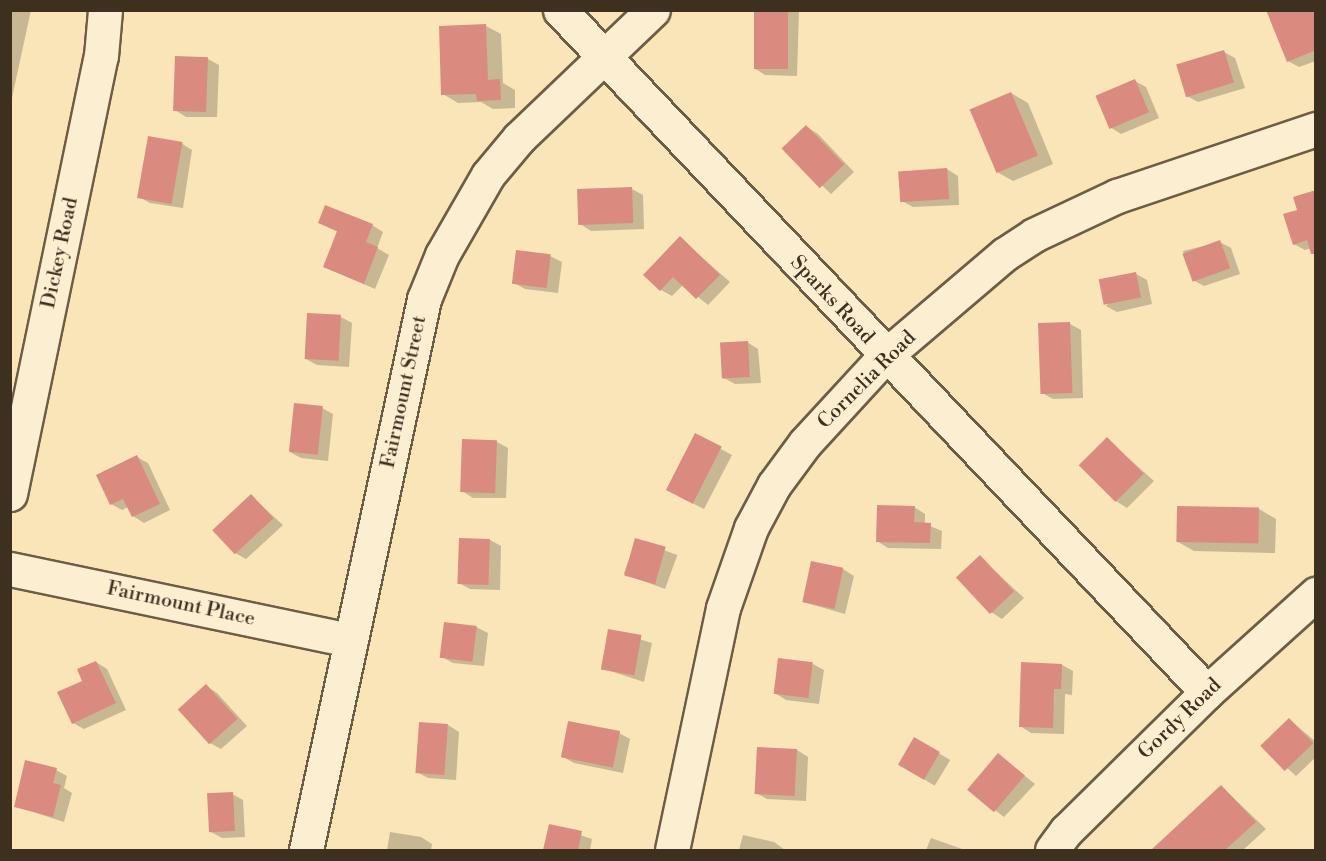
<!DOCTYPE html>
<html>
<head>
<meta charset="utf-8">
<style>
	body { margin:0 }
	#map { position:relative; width:1326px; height:861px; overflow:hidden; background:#fae5b8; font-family:"Libre Bodoni",serif }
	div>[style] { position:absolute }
	.shadow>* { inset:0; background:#0003; transform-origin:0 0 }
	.building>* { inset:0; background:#da8b7f; transform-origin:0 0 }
	.roads { filter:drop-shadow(2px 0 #6d5d45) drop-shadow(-2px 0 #6d5d45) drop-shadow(0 2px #6d5d45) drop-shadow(0 -2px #6d5d45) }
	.minor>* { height:33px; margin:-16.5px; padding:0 16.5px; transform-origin:16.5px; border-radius:16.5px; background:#fceed1 }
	span { translate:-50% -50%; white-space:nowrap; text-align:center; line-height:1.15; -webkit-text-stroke:4.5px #fceed1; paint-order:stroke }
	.street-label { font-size:20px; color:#3e301f }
	.frame { position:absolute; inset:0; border:12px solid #3e301f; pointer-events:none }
</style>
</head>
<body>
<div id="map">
	<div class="shadow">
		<i style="clip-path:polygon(10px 10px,31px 10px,10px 107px)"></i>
		<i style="clip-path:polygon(755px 10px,799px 10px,797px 76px,765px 75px,754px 68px)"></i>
		<i style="clip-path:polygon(1316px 10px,1316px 61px,1299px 67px,1288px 61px)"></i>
		<i style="clip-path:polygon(486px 26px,501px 34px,503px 83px,515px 90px,515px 108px,493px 109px,481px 102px,458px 103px,443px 94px)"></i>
		<i style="clip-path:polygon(1224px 52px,1235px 58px,1245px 88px,1198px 102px,1187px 96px)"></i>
		<i style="clip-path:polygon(176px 58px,208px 59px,219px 65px,217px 117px,186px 117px,175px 110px)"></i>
		<i style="clip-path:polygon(1135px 81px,1146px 87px,1159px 118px,1121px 134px,1110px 127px)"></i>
		<i style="clip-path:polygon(1011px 93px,1028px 103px,1053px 164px,1013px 181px,997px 172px)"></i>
		<i style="clip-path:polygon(807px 127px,818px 134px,854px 172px,831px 194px,784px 149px)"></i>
		<i style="clip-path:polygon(181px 143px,192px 150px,183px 208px,150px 203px,139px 197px)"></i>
		<i style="clip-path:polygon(947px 169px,958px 176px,959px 205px,913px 207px,902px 201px)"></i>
		<i style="clip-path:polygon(632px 189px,643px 195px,644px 229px,591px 231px,580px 224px)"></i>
		<i style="clip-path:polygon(1299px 211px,1316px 247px,1305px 250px,1294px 244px)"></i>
		<i style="clip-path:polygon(319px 223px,372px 225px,383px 232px,377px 248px,389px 255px,375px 289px,324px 267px,338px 232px)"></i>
		<i style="clip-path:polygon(680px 238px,730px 282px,708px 305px,683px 285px,672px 296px,661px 290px)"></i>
		<i style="clip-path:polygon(1220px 242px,1231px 248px,1240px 274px,1204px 286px,1193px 280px,1183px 251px)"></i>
		<i style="clip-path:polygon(550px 256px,562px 262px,558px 293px,525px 289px,514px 283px)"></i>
		<i style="clip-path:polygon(1136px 274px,1147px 280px,1152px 304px,1117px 312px,1106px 306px)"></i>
		<i style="clip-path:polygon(341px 317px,352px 323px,349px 367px,317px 365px,306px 359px)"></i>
		<i style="clip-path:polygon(1070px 324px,1081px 330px,1083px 398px,1053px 399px,1042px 393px)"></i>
		<i style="clip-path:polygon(747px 342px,758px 349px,761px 383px,735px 384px,724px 378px)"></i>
		<i style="clip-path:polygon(322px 408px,333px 414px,328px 461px,301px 458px,290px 452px)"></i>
		<i style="clip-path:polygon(695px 435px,732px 455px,704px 509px,678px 496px)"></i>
		<i style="clip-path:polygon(1107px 439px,1154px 481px,1127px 508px,1116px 501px)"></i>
		<i style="clip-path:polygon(497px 442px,508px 448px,506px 498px,473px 498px,462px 491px)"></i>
		<i style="clip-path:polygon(137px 457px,148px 463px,170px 510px,144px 523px,133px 516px,128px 507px,122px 510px,111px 504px)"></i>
		<i style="clip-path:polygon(251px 496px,283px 525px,246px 559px,235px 553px)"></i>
		<i style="clip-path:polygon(914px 507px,925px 514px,925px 524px,942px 531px,941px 549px,888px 548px,877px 541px)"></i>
		<i style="clip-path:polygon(1259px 509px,1276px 519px,1275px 553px,1194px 551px,1178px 542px)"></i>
		<i style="clip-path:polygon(490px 540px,501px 546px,500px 590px,470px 589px,459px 583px)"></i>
		<i style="left:636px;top:540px;width:44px;height:36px;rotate:20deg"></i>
		<i style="clip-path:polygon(980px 557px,1024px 598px,1002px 619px,991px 612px)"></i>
		<i style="clip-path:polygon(843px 569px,854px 576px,845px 614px,803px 602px)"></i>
		<i style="clip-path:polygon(476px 627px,488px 633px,484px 666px,453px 663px,442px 657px)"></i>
		<i style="clip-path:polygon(609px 630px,652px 643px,644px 682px,601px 668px)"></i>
		<i style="clip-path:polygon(96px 662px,107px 669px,126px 710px,84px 729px,73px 723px)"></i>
		<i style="clip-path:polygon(1023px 663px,1062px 665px,1073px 671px,1072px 695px,1065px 694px,1064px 734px,1031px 733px,1020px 726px)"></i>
		<i style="clip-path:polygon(813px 664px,824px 670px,819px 704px,786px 700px,775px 693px)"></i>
		<i style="clip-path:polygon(206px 686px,217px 693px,247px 726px,221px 749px,210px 743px)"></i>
		<i style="clip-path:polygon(1290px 720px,1316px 742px,1316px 757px,1296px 776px,1263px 746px)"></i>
		<i style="clip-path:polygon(448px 725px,459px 732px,456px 780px,428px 778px,417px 772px)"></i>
		<i style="clip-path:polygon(619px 733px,630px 739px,623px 773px,574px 763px,563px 757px)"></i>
		<i style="left:915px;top:739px;width:41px;height:30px;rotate:31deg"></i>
		<i style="clip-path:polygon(758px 748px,797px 750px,808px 757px,806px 801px,767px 799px,756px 793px)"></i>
		<i style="clip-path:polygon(999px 755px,1035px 784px,1004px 817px,968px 789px)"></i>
		<i style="clip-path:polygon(56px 770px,67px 776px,64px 788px,72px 793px,64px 822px,15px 806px)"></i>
		<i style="clip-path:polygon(1222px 787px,1266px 829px,1243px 850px,1226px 850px,1217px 841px,1209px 850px,1153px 850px)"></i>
		<i style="clip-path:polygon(232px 794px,243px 800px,245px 837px,222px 838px,211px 832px)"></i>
		<i style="clip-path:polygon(550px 825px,592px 839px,590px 850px,545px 850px)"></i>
		<i style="clip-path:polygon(390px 832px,421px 837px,432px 844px,431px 850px,387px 850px)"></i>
		<i style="clip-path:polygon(743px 835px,774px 842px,785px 850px,739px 850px)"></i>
		<i style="clip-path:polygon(931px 838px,965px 850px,966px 850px,926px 850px)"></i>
	</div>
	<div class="building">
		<i style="left:754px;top:10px;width:34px;height:59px"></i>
		<i style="clip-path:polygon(1266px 10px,1316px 10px,1316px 50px,1287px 62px)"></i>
		<i style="clip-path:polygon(486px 24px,488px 80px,500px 79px,501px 100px,477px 101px,476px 94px,441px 95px,439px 26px)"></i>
		<i style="left:1224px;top:50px;width:34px;height:50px;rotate:73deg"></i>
		<i style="left:175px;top:56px;width:33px;height:55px;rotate:2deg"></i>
		<i style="left:1135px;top:79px;width:36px;height:43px;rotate:67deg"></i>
		<i style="left:1011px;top:92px;width:69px;height:45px;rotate:67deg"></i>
		<i style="left:806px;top:125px;width:55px;height:34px;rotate:46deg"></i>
		<i style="left:148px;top:136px;width:35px;height:63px;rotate:10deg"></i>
		<i style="left:947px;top:168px;width:31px;height:49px;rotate:86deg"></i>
		<i style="left:632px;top:187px;width:36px;height:55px;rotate:88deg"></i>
		<i style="clip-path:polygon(1316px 190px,1316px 254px,1311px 254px,1307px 240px,1293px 245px,1283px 214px,1297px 210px,1293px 197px)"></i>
		<i style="clip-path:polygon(325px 205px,373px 224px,366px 242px,378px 247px,364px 284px,323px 267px,337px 231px,318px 223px)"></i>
		<i style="clip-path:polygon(680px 236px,720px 275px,696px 299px,673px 277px,660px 291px,643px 275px)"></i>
		<i style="left:1220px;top:240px;width:30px;height:40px;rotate:70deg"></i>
		<i style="left:516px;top:250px;width:35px;height:34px;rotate:7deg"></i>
		<i style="left:1136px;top:272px;width:26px;height:38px;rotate:79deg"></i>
		<i style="left:307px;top:313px;width:34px;height:46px;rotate:3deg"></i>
		<i style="left:1070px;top:322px;width:71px;height:32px;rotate:88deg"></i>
		<i style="left:748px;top:341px;width:36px;height:28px;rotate:87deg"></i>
		<i style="left:294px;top:403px;width:29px;height:49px;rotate:6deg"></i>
		<i style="left:695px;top:433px;width:30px;height:64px;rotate:27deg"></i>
		<i style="left:1107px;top:437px;width:52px;height:40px;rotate:45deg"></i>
		<i style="left:462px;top:439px;width:35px;height:53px;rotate:2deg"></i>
		<i style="clip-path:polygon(137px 455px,160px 504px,132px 517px,123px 499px,110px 505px,96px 475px)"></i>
		<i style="left:251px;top:494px;width:33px;height:53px;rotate:47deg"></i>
		<i style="clip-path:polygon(877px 505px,915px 506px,914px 522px,931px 523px,930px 543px,876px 542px)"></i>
		<i style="left:1177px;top:506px;width:82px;height:36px;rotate:1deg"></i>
		<i style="left:459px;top:538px;width:31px;height:46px;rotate:2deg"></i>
		<i style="left:635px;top:538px;width:32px;height:39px;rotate:16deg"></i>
		<i style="left:980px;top:555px;width:50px;height:33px;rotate:47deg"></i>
		<i style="left:811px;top:561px;width:33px;height:42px;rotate:12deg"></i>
		<i style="left:444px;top:622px;width:33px;height:36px;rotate:7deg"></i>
		<i style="left:608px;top:629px;width:34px;height:41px;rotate:10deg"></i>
		<i style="left:778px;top:658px;width:35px;height:36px;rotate:7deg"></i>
		<i style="clip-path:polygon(96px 661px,116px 703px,72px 724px,57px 692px,82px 681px,77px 669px)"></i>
		<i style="clip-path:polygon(1021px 662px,1062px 664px,1061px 689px,1054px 689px,1053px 728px,1019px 727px)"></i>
		<i style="left:206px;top:684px;width:47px;height:38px;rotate:48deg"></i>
		<i style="left:1289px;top:718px;width:35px;height:40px;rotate:46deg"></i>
		<i style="left:568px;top:721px;width:53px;height:37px;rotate:11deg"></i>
		<i style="left:419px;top:722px;width:29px;height:51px;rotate:4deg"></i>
		<i style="left:914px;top:737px;width:30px;height:32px;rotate:30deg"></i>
		<i style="left:757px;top:747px;width:40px;height:47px;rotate:3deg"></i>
		<i style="left:998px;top:753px;width:35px;height:48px;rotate:40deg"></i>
		<i style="clip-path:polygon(25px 760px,57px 768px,53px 783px,61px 785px,53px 817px,14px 807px)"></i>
		<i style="clip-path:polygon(1221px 785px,1256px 822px,1225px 850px,1151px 850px)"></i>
		<i style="left:233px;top:792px;width:39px;height:26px;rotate:87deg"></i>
		<i style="clip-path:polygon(549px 824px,582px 831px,578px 850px,543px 850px)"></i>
	</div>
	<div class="roads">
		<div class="minor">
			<i style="left:560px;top:10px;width:940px;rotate:46.51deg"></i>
			<i style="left:10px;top:494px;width:447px;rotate:-78.3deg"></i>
			<i style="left:101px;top:56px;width:46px;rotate:-85deg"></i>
			<i style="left:10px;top:569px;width:348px;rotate:11.8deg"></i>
			<i style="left:306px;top:850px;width:563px;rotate:-77.91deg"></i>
			<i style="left:424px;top:299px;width:48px;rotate:-67.8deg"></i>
			<i style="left:442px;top:255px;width:92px;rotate:-60.1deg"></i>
			<i style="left:488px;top:175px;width:48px;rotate:-50deg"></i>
			<i style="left:519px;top:138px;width:185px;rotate:-43.7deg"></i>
			<i style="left:672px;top:850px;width:247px;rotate:-78.1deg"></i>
			<i style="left:723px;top:608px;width:85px;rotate:-70.7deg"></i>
			<i style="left:751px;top:528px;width:49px;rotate:-61.9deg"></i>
			<i style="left:774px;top:485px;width:52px;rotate:-53.6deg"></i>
			<i style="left:805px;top:443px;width:118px;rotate:-47.4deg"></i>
			<i style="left:885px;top:356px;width:157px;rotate:-40.4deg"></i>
			<i style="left:1005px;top:254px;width:35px;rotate:-33deg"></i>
			<i style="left:1034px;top:235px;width:92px;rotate:-25.2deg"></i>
			<i style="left:1117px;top:196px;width:210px;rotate:-18.6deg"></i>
			<i style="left:1052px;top:850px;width:24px;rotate:-54deg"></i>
			<i style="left:1066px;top:831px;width:198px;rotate:-44.6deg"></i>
			<i style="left:1207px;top:692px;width:147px;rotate:-42deg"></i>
		</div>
	</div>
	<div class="street-label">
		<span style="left:60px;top:253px;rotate:-78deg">Dickey Road</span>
		<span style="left:832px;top:300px;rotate:47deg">Sparks Road</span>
		<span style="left:867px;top:380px;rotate:-45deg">Cornelia Road</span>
		<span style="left:404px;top:392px;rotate:-78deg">Fairmount Street</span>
		<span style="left:181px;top:604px;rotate:12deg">Fairmount Place</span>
		<span style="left:1180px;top:719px;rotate:-44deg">Gordy Road</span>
	</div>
	<div class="frame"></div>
</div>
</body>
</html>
